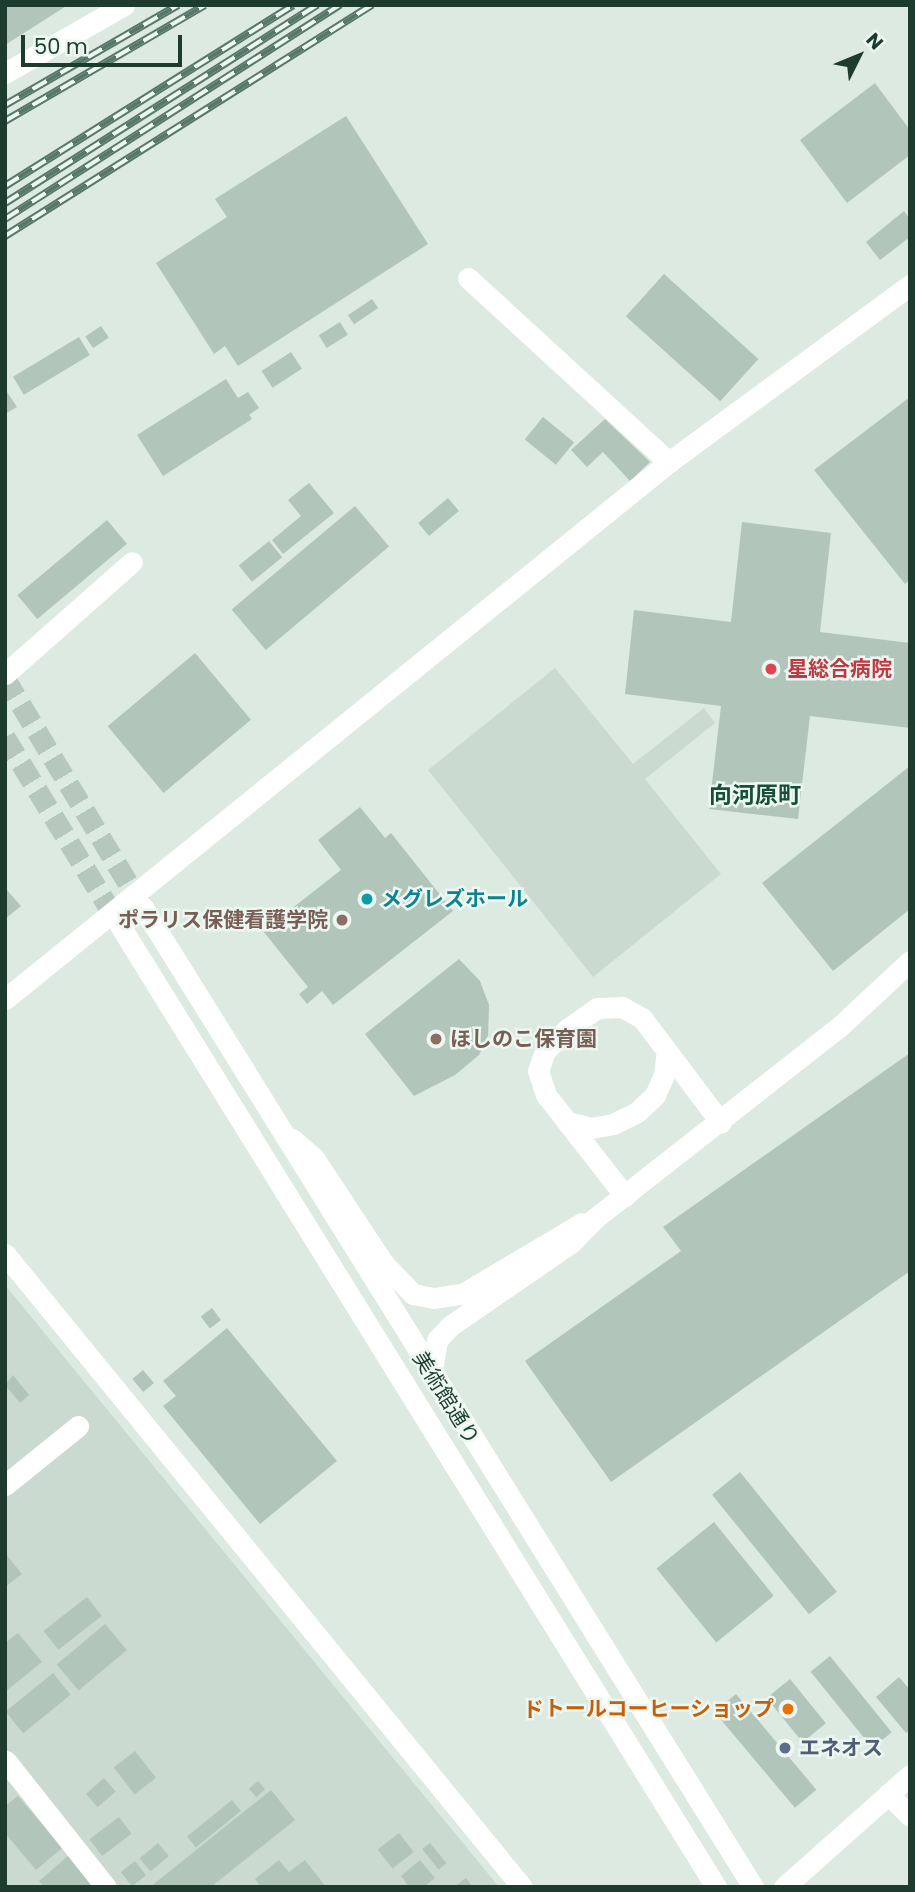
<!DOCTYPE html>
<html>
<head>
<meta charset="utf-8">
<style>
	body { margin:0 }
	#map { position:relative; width:915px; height:1892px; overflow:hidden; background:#dceae2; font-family:Poppins,"Noto Sans JP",sans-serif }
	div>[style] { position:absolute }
	.built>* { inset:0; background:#cbdad1 }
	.building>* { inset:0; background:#b2c5bb; transform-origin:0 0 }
	.minor-tunnel>* { height:21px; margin-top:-10.5px; transform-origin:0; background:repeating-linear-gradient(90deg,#b6c7be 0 21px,transparent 0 31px) }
	.minor>* { height:21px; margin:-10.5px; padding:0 10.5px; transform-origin:10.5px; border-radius:10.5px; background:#fff }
	.rail>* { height:8px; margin-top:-4px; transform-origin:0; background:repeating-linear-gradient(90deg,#edf7f1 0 16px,#57776a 0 32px); box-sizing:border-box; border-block:2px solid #57776a }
	.dots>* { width:19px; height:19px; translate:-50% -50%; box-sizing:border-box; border:4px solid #edf7f1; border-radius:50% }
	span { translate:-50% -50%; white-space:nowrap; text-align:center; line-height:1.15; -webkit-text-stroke:5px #edf7f1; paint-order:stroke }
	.health-label { font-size:21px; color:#be3a42; font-weight:700 }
	.left { translate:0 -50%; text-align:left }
	.culture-label { font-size:21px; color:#0d838f; font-weight:700 }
	.education-label { font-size:21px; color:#785e54; font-weight:700 }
	.right { translate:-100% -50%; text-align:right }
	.street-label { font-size:21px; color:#1d3b2f }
	.food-label { font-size:21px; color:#c56008; font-weight:700 }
	.service-label { font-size:21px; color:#4e5e75; font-weight:700 }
	.neighbourhood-label { font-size:23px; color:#184e3a; font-weight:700 }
	.frame { position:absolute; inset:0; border:7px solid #1d3b2f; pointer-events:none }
	.north { position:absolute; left:824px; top:21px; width:70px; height:70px; -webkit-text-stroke:5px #edf7f1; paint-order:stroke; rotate:47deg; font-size:19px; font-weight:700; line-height:28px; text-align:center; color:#1d3b2f }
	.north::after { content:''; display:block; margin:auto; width:24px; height:32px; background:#1d3b2f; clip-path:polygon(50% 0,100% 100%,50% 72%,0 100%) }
	.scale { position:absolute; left:21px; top:35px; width:161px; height:32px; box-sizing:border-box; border:4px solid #1d3b2f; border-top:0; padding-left:9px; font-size:21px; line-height:24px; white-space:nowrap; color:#1d3b2f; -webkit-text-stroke:5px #edf7f1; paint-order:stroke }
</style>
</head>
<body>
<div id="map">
	<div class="built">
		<i style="clip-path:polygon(555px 668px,633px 764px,704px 708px,715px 723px,645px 779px,721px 874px,593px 977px,428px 770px)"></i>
		<i style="clip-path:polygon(5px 1285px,499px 1887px,5px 1887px)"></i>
	</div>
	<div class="building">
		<i style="clip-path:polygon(5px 5px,68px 5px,5px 45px)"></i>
		<i style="clip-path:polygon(875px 83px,910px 130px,910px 155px,847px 203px,800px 140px)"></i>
		<i style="clip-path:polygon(346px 116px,428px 244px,238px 366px,225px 346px,214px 354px,156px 263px,227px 217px,215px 199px)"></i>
		<i style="clip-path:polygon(904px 211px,910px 219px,910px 237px,880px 260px,866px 242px)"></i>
		<i style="left:664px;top:274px;width:127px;height:57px;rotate:42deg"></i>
		<i style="left:372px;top:299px;width:11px;height:29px;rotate:56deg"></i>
		<i style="left:340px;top:322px;width:15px;height:25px;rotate:58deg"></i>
		<i style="left:101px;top:326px;width:14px;height:19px;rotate:56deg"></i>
		<i style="left:79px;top:337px;width:21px;height:77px;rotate:59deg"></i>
		<i style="left:291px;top:352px;width:20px;height:35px;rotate:57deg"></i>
		<i style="clip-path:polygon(226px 379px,238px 398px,248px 392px,259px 408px,249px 415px,252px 419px,163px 476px,137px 435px)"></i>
		<i style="clip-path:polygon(5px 389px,17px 407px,5px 414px)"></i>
		<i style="clip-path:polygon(910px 397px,910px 580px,905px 584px,814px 470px)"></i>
		<i style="left:543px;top:417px;width:40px;height:29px;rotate:39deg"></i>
		<i style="clip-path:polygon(605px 419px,650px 462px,630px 481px,603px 452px,587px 467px,571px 450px)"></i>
		<i style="clip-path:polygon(309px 483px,334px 513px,283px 554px,272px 540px,301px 516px,288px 500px)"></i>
		<i style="left:448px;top:498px;width:17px;height:39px;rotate:50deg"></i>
		<i style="left:355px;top:506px;width:53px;height:161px;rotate:50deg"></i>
		<i style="left:107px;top:520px;width:31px;height:117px;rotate:50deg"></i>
		<i style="clip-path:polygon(742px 522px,831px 533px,820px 632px,910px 643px,910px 728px,810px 716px,798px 819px,709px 809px,721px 706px,625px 694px,634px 610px,731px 622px)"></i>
		<i style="left:269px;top:541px;width:21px;height:39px;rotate:51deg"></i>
		<i style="left:195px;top:653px;width:87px;height:114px;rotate:50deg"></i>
		<i style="clip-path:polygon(910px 766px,910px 909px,833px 971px,762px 883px)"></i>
		<i style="clip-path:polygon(360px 807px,385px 838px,391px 833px,453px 911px,333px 1005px,322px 991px,307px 1004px,299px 994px,308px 987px,263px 931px,341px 870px,318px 840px)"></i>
		<i style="clip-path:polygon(5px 888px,21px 906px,5px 919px)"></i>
		<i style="clip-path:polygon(459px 959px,480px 981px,489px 1005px,488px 1037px,479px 1055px,455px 1075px,414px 1096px,365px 1034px)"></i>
		<i style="clip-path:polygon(910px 1053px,910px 1271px,611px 1482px,525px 1361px,681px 1251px,663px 1227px)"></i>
		<i style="left:212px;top:1308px;width:15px;height:14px;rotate:53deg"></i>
		<i style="clip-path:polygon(227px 1328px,337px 1461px,260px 1524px,163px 1406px,176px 1396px,163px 1381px)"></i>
		<i style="left:143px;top:1370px;width:17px;height:14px;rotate:50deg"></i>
		<i style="clip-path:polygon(13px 1375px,29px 1395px,20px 1403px,5px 1385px)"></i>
		<i style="left:740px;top:1472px;width:154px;height:36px;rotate:51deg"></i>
		<i style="left:714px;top:1522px;width:95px;height:74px;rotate:51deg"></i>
		<i style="clip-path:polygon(5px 1553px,22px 1574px,5px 1587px)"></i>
		<i style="left:87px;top:1597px;width:24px;height:55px;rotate:52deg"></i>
		<i style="left:105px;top:1624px;width:34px;height:63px;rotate:50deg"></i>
		<i style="clip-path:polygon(18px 1633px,42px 1662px,5px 1692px,5px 1643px)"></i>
		<i style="left:830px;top:1656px;width:98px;height:25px;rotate:51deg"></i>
		<i style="left:53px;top:1673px;width:28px;height:61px;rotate:51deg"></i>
		<i style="clip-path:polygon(899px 1677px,910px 1690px,910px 1730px,906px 1733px,876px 1697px)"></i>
		<i style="left:790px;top:1679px;width:57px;height:30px;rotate:51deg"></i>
		<i style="left:736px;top:1694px;width:125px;height:28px;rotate:50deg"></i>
		<i style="left:135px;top:1751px;width:34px;height:27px;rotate:52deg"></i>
		<i style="left:104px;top:1778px;width:18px;height:24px;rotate:49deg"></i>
		<i style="left:258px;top:1781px;width:11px;height:12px;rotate:49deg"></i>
		<i style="clip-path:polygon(271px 1790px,295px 1820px,211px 1887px,150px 1887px)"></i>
		<i style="clip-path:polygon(18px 1796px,62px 1848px,36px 1870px,5px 1833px,5px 1806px)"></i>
		<i style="left:232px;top:1800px;width:14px;height:58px;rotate:51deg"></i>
		<i style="left:119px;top:1817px;width:21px;height:37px;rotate:53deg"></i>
		<i style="left:399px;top:1833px;width:24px;height:27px;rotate:52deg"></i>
		<i style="left:158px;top:1843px;width:17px;height:24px;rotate:50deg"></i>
		<i style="left:430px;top:1843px;width:26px;height:10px;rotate:51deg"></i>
		<i style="clip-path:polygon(68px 1856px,93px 1887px,44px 1887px,39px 1881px)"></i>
		<i style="clip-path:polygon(279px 1860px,289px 1872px,305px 1860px,326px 1887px,261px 1887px,255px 1879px)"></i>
		<i style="clip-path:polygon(420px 1860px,435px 1878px,424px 1887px,409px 1887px,401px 1876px)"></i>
		<i style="left:135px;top:1861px;width:18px;height:18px;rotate:52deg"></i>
		<i style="clip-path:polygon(466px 1878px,473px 1887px,454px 1887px)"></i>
	</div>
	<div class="minor-tunnel">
		<i style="left:5px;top:678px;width:266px;rotate:59deg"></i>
		<i style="left:5px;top:737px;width:219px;rotate:58.6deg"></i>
	</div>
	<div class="minor">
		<i style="left:5px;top:73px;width:137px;rotate:-29.7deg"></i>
		<i style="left:468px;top:278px;width:273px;rotate:42.5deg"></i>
		<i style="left:5px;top:674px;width:169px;rotate:-41.4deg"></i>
		<i style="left:142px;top:906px;width:1156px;rotate:58.08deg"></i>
		<i style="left:119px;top:924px;width:1133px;rotate:58.2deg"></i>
		<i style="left:5px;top:999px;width:854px;rotate:-38.96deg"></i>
		<i style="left:669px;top:462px;width:299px;rotate:-36.3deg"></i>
		<i style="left:567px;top:1122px;width:25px;rotate:14deg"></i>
		<i style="left:591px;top:1128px;width:22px;rotate:-10deg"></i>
		<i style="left:613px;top:1124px;width:25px;rotate:-26deg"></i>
		<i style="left:636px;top:1113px;width:26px;rotate:-43deg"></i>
		<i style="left:655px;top:1095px;width:22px;rotate:-66deg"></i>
		<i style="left:664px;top:1075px;width:24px;rotate:-83deg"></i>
		<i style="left:292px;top:1139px;width:29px;rotate:41deg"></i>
		<i style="left:314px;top:1158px;width:127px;rotate:56.6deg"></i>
		<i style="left:384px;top:1264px;width:42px;rotate:46deg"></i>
		<i style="left:413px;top:1294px;width:21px;rotate:11deg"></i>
		<i style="left:434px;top:1298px;width:30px;rotate:-9deg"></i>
		<i style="left:464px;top:1293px;width:137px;rotate:-30.7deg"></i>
		<i style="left:625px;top:1196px;width:128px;rotate:-128deg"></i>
		<i style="left:546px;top:1095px;width:25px;rotate:-108deg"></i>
		<i style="left:538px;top:1071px;width:21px;rotate:-71deg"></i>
		<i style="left:545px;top:1051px;width:31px;rotate:-45deg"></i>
		<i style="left:567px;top:1029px;width:37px;rotate:-35deg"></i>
		<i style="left:597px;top:1008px;width:25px;rotate:-2deg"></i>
		<i style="left:622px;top:1007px;width:23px;rotate:29deg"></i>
		<i style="left:642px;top:1018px;width:131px;rotate:53deg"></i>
		<i style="left:5px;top:1254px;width:817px;rotate:50.76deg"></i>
		<i style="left:431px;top:1375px;width:36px;rotate:-80deg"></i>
		<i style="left:437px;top:1340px;width:19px;rotate:-47deg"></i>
		<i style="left:450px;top:1326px;width:148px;rotate:-34.5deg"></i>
		<i style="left:572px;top:1242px;width:32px;rotate:-46deg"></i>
		<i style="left:594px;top:1219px;width:310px;rotate:-38.1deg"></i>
		<i style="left:838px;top:1028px;width:98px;rotate:-42.9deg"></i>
		<i style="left:5px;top:1485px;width:94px;rotate:-38.9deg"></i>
		<i style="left:6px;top:1761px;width:161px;rotate:51.6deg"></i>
		<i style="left:888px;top:1794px;width:31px;rotate:45deg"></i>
		<i style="left:784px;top:1887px;width:169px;rotate:-41.6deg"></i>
	</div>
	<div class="rail">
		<i style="left:5px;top:105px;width:200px;rotate:-30deg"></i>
		<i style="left:5px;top:121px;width:231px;rotate:-30.1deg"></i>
		<i style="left:5px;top:186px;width:340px;rotate:-32.1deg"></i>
		<i style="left:5px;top:203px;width:370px;rotate:-32.4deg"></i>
		<i style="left:5px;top:219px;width:398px;rotate:-32.6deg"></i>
		<i style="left:5px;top:236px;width:434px;rotate:-32.2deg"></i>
	</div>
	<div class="dots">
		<i style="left:771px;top:669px;background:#e0444e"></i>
		<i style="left:367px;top:899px;background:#0f9aa8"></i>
		<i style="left:342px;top:920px;background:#8d6e63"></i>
		<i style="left:436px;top:1039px;background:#8d6e63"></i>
		<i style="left:788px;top:1709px;background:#e8710a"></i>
		<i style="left:785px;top:1748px;background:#5c6f8a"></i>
	</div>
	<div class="health-label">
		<span class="left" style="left:787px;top:669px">星総合病院</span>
	</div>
	<div class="culture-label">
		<span class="left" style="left:381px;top:899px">メグレズホール</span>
	</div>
	<div class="education-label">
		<span class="right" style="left:328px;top:920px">ポラリス保健看護学院</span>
		<span class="left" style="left:450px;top:1039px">ほしのこ保育園</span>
	</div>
	<div class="street-label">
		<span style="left:446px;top:1398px;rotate:58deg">美術館通り</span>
	</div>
	<div class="food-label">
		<span class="right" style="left:774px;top:1709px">ドトールコーヒーショップ</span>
	</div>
	<div class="service-label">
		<span class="left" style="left:799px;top:1748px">エネオス</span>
	</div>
	<div class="neighbourhood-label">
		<span style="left:755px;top:795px">向河原町</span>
	</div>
	<div class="frame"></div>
	<div class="north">N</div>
	<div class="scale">50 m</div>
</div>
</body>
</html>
